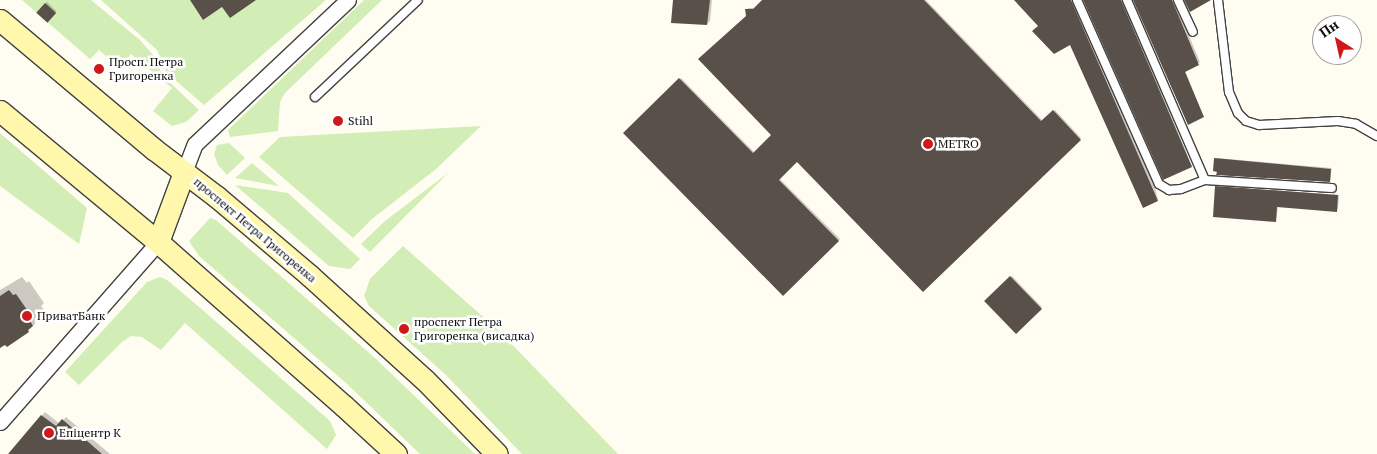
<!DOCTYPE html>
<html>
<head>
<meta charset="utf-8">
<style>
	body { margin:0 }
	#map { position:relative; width:1377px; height:454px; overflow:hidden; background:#fffdf1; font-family:"PT Serif",serif }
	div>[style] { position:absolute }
	.green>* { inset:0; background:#d2eeb6 }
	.shadow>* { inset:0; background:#0003; transform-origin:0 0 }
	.building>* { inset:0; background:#59504a; transform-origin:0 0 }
	.roads { filter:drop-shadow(1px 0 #424242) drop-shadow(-1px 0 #424242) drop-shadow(0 1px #424242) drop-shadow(0 -1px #424242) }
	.lane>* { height:8px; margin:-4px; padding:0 4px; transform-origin:4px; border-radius:4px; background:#fff }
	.street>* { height:15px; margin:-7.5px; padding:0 7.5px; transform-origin:7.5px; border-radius:7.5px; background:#fff }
	.secondary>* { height:21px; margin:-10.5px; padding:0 10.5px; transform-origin:10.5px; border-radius:10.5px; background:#fff8ac }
	.dots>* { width:14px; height:14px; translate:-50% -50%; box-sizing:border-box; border:2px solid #fff; border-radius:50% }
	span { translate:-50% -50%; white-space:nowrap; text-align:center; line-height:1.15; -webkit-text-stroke:5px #fff; paint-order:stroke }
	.poi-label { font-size:12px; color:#0f0f0f }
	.left { translate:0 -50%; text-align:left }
	.street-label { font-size:12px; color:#0f0f0f }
	.north { position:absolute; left:1312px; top:15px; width:50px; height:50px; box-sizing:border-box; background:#fff; border:1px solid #9f9f9f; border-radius:50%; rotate:325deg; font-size:14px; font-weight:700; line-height:20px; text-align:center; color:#0f0f0f }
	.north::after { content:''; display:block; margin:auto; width:18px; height:22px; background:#ce181c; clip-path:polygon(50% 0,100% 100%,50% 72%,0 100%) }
</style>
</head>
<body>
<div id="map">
	<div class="green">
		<i style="clip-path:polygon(22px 0,91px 0,140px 40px,154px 56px,163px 76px,199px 110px,186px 122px,172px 126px,153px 111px,172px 88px,131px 54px,120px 68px,99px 50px,90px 59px)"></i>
		<i style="clip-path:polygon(101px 0,190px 0,203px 20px,222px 7px,256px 0,326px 0,204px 105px,167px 73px,157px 50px)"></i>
		<i style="clip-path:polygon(364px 0,382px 0,285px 93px,280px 102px,278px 131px,230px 137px,228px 130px)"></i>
		<i style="clip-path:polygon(481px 126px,436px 169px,372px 219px,353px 238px,259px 157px,280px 137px)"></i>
		<i style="clip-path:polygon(0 133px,87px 208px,79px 244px,0 186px)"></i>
		<i style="clip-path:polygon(229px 143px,245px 158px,227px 175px,218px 165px,214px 154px,217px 145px)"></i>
		<i style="clip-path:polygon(252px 163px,279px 186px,235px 178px)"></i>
		<i style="clip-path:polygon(448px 173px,370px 252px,361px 244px,385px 221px)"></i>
		<i style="clip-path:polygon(235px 185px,288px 193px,360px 259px,350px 269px,329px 266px)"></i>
		<i style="clip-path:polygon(210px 218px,216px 220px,375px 358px,475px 454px,420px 454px,346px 383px,199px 256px,189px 241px)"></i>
		<i style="clip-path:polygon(403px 246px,498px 330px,618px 454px,522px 454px,446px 375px,369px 306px,364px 296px,370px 279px)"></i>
		<i style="clip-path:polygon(160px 277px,167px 280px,198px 306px,330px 421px,336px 435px,327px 449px,185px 323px,161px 350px,142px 337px,131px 336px,122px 342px,79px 385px,65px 372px,147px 282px)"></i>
	</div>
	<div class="shadow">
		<i style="clip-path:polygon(675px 0,712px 0,710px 21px,707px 24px)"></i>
		<i style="clip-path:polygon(764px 0,926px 0,1043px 121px,1055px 110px,1081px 138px,923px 290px,797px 160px,779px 178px,840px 239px,783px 295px,625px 133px,681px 78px,755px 153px,773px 135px,747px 17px,748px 8px,755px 8px)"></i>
		<i style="clip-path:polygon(1016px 0,1073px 0,1154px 184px,1158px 200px,1143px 206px,1071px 43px,1039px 26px)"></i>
		<i style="clip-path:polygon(1085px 0,1123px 0,1192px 166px,1164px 178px)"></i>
		<i style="clip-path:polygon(1134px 0,1174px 0,1200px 62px,1185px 70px,1203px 116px)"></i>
		<i style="left:47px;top:2px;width:13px;height:13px;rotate:45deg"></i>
		<i style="left:1217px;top:158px;width:115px;height:12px;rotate:5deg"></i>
		<i style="clip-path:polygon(1218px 186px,1339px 195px,1338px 209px,1278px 206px,1276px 221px,1217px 187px)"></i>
		<i style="left:1012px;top:276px;width:43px;height:36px;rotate:46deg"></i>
		<i style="clip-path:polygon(22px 277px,27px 283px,29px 281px,44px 303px,41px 306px,46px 312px,28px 331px,0 345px,0 290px)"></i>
		<i style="clip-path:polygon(45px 412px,60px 424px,66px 417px,110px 454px,10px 454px)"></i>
	</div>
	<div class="building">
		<i style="clip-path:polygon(190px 0,256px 0,230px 18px,222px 7px,203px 20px)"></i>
		<i style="clip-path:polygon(673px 0,710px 0,707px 25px,671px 23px)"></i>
		<i style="clip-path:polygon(762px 0,924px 0,1041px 121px,1053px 110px,1081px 140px,923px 292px,797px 162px,779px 180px,839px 241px,783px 296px,623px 133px,679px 78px,753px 153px,771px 135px,698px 59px,746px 16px,745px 9px,753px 9px)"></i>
		<i style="clip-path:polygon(1014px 0,1071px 0,1158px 201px,1143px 208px,1070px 45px,1054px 54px,1032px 31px,1038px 26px)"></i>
		<i style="clip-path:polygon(1083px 0,1121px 0,1192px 167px,1163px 180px)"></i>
		<i style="clip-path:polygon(1133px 0,1172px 0,1199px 65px,1185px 72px,1204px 117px,1188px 125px)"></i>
		<i style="clip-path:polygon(1184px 0,1211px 0,1190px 12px)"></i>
		<i style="left:45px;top:3px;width:15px;height:13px;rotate:42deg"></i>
		<i style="clip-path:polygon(1214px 158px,1331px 169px,1330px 182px,1216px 175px,1217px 172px,1213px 171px)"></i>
		<i style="clip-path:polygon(1215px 186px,1338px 195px,1337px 212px,1277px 207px,1276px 222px,1213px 217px)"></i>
		<i style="left:1010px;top:276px;width:46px;height:36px;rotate:46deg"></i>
		<i style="clip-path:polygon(9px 290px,13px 295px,16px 294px,32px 317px,29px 319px,33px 326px,28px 330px,29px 332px,7px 347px,5px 345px,0 348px,0 296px)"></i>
		<i style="clip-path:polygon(41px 415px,56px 426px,62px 419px,102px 454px,8px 454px)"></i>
	</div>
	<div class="roads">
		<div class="lane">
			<i style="left:1077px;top:0;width:201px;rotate:66deg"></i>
			<i style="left:1159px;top:184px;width:12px;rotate:31deg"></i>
			<i style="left:1169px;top:190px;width:12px;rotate:-5deg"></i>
			<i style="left:1181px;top:189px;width:26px;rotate:-21deg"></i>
			<i style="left:1205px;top:180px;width:127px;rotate:3.6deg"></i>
			<i style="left:1127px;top:0;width:196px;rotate:66.6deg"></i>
			<i style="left:1178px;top:0;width:35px;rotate:65deg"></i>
			<i style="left:1218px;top:0;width:93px;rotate:83.2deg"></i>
			<i style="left:1229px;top:92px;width:23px;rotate:67deg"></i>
			<i style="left:1238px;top:113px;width:11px;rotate:45deg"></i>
			<i style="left:1246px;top:121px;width:14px;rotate:17deg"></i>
			<i style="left:1259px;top:125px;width:79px;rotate:-2.9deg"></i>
			<i style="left:1338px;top:121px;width:18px;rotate:9deg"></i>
			<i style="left:1356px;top:124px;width:24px;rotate:30deg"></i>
			<i style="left:315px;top:97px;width:141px;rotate:-43.3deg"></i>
		</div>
		<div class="street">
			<i style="left:184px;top:172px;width:30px;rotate:-69deg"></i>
			<i style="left:195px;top:144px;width:210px;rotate:-43.3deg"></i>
			<i style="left:0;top:422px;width:240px;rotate:-48.7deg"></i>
		</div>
		<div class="secondary">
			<i style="left:0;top:20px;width:202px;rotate:40deg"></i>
			<i style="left:155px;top:150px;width:78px;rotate:37.2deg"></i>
			<i style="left:217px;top:197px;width:121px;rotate:40.3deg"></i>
			<i style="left:309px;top:275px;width:156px;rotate:42.2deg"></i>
			<i style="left:425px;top:380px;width:103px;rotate:45.8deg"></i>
			<i style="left:0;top:111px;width:205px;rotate:39.7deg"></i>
			<i style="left:158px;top:242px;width:248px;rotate:41.4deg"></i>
			<i style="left:344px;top:406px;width:71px;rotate:42.7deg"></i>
			<i style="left:158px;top:242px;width:75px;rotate:-69.6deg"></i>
		</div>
	</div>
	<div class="dots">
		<i style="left:99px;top:69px;background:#ce181c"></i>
		<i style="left:338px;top:121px;background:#ce181c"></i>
		<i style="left:928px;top:144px;background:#ce181c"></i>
		<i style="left:27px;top:316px;background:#ce181c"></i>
		<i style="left:404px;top:329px;background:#ce181c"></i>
		<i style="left:49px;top:433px;background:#ce181c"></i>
	</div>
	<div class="poi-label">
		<span class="left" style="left:109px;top:69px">Просп. Петра<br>Григоренка</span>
		<span class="left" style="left:348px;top:121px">Stihl</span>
		<span class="left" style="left:938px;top:144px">METRO</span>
		<span class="left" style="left:37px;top:316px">ПриватБанк</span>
		<span class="left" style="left:414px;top:329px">проспект Петра<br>Григоренка (висадка)</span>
		<span class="left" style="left:59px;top:433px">Епіцентр К</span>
	</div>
	<div class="street-label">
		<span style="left:255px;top:230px;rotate:40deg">проспект Петра Григоренка</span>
	</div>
	<div class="north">Пн</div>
</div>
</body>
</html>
